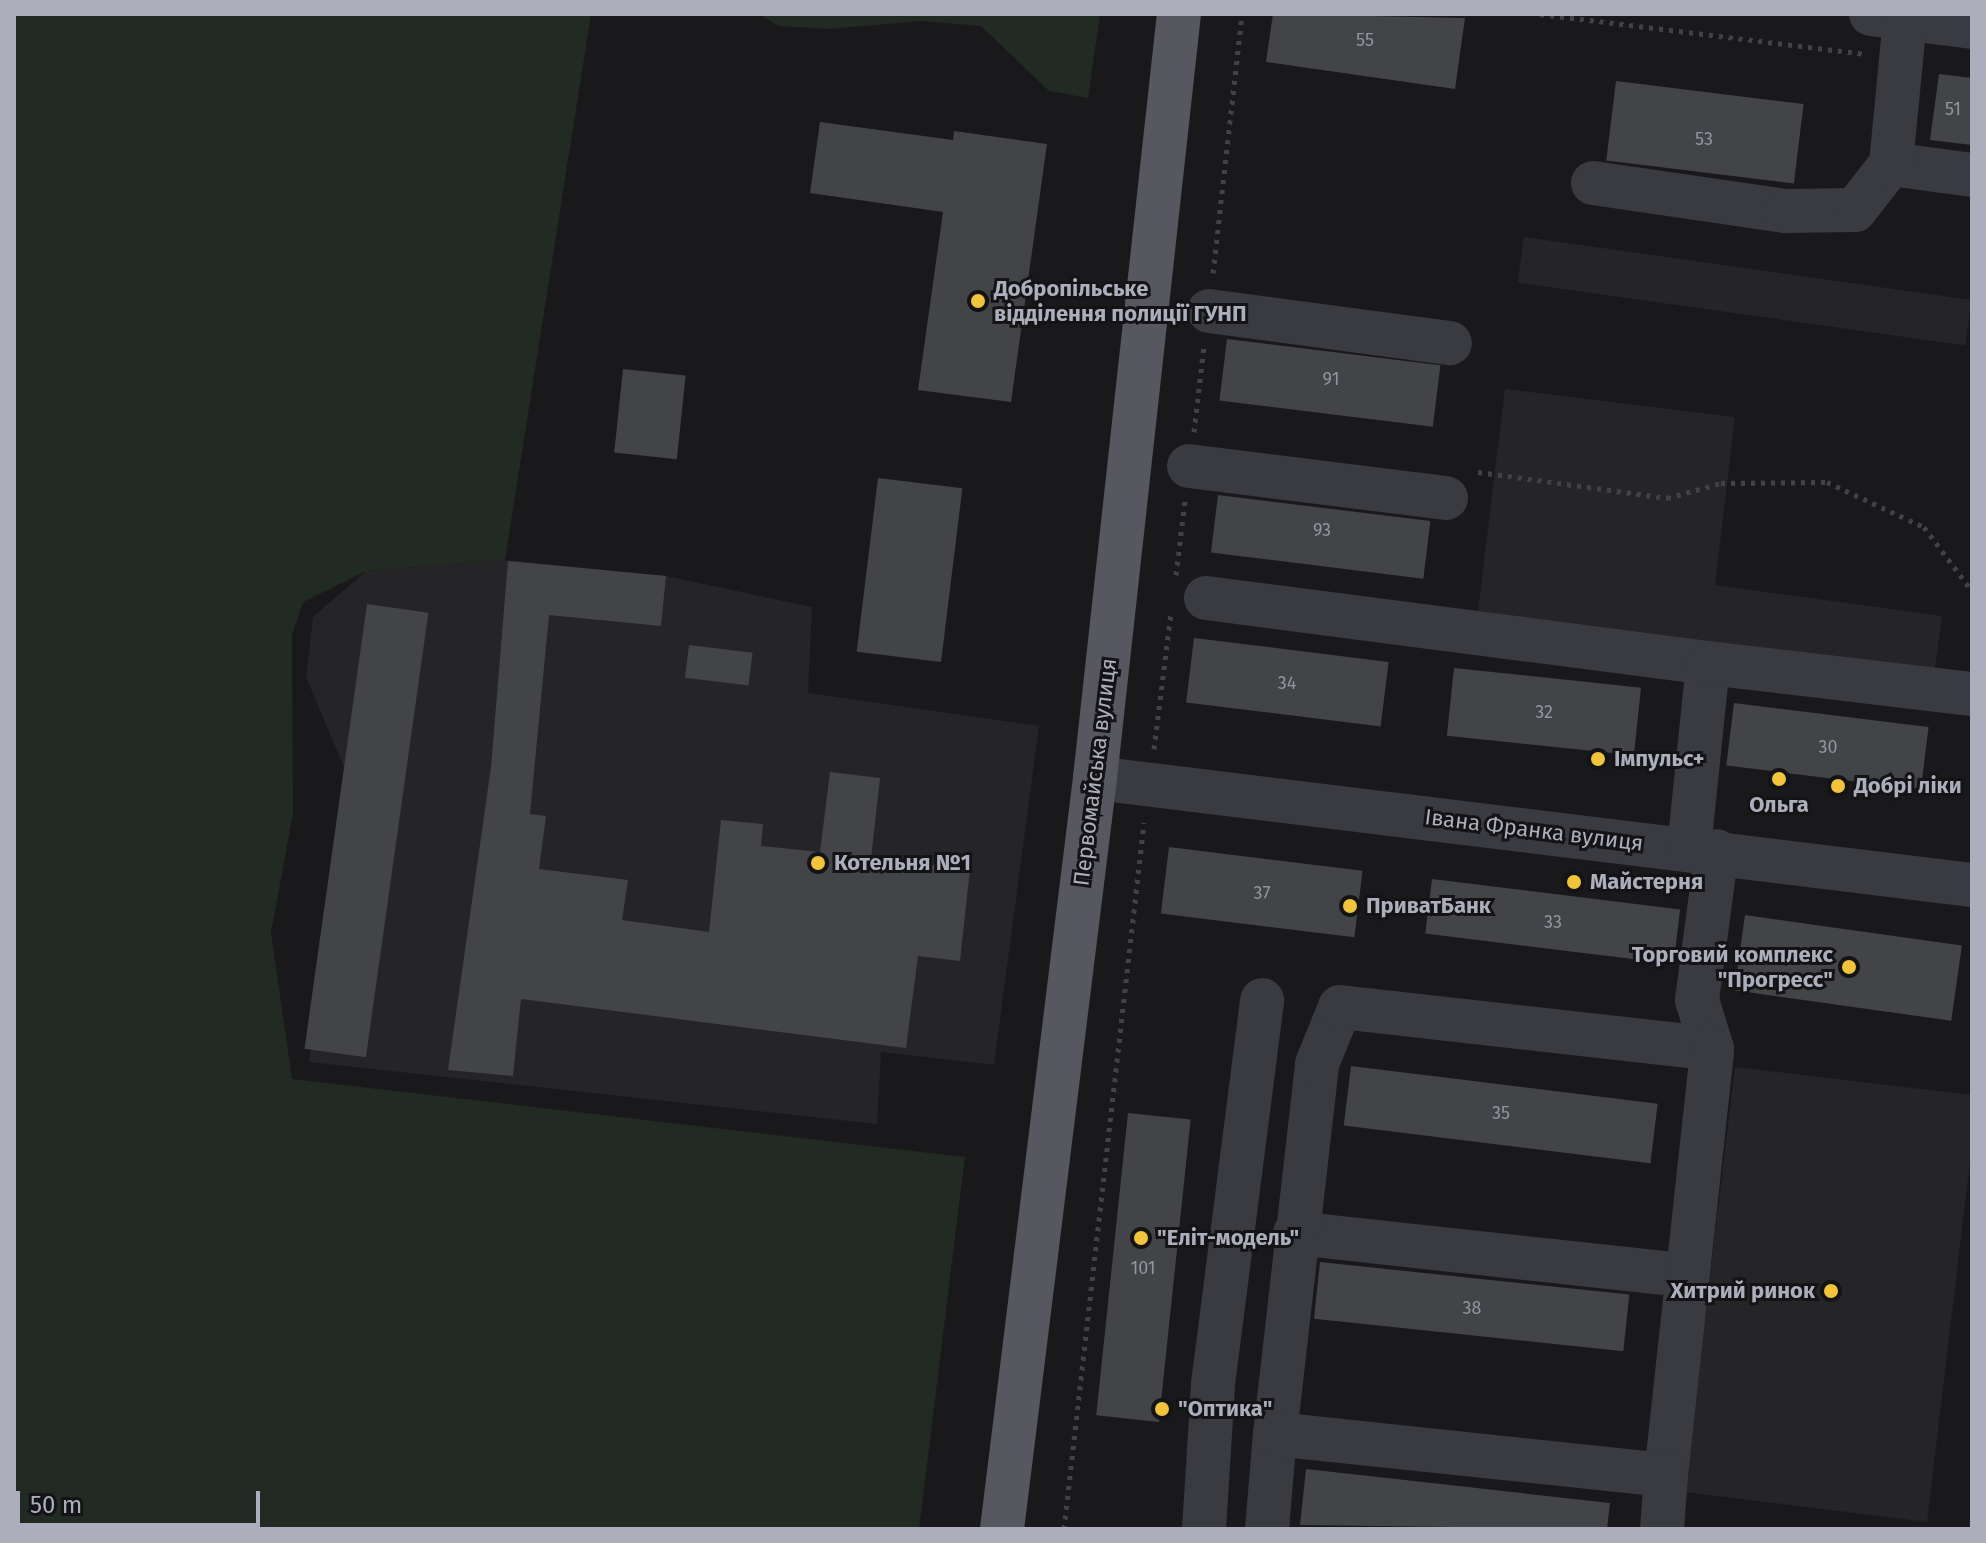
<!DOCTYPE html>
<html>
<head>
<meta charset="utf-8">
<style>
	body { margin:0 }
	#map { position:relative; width:1986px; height:1543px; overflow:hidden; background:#19191b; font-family:"Fira Sans",sans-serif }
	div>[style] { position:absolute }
	.built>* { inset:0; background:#252528; transform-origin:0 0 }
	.green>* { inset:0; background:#212a23 }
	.building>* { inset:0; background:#434448; transform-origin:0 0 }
	.path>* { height:5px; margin-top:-2.5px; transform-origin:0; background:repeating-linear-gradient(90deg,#404247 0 4px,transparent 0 10px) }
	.minor>* { height:44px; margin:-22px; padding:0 22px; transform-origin:22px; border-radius:22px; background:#3a3b40 }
	.major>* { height:44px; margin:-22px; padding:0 22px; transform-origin:22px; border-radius:22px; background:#56575f }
	.dots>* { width:22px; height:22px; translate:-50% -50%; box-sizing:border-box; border:4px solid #141416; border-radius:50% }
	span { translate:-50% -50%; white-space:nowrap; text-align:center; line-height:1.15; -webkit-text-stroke:6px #141416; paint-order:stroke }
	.number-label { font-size:18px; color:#92949e }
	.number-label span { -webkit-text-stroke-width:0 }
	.poi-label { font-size:22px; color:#acafbb; font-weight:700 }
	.left { translate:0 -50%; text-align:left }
	.right { translate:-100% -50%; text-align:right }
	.street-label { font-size:22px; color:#acafbb }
	.frame { position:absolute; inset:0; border:16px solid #acafbb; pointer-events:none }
	.scale { position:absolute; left:16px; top:1491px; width:244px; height:36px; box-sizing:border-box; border:4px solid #acafbb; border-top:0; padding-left:10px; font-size:24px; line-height:28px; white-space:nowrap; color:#acafbb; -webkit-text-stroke:6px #141416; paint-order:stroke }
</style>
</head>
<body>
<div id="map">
	<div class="built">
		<i style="left:1524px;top:237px;width:452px;height:46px;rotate:8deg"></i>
		<i style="clip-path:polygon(1505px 389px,1735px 417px,1715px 585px,1942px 616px,1934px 674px,1477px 619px)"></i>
		<i style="clip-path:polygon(505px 560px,666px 576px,812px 607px,808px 693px,1039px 726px,994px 1065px,881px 1052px,877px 1124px,309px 1062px,344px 767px,306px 677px,313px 617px,366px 571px)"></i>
		<i style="clip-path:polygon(1735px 1067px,1972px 1095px,1972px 1145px,1927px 1522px,1684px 1492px)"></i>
	</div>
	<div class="green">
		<i style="clip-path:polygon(14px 14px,591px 14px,505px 560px,366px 571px,303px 602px,292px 635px,293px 813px,271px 933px,292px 1079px,965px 1157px,919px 1529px,14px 1529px)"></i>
		<i style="clip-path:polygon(759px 14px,1100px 14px,1088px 98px,1049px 91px,981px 26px,922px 21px,829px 29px,779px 26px)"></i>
	</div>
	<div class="building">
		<i style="clip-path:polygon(1273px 14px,1465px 18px,1455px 89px,1266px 62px)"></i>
		<i style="clip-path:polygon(1939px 74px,1972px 78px,1972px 145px,1930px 140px)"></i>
		<i style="left:1616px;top:81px;width:189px;height:80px;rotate:7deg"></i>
		<i style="clip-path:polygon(820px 122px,953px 140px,954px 131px,1047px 144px,1011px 402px,918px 390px,943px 212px,810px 193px)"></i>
		<i style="left:1227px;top:339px;width:215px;height:62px;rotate:7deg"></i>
		<i style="left:623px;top:369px;width:63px;height:84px;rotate:6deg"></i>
		<i style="left:878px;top:478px;width:85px;height:175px;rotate:7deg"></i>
		<i style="left:1218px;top:495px;width:214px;height:58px;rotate:7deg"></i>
		<i style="clip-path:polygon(508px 561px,666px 576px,661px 626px,549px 615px,530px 814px,546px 816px,539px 869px,628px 880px,622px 920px,709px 932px,721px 820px,763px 824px,761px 846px,820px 852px,830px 772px,880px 778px,871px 858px,970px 869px,960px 961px,918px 956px,906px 1048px,521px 999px,513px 1076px,448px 1070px,491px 767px)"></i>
		<i style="left:367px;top:604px;width:62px;height:449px;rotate:8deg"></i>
		<i style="left:1194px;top:638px;width:196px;height:65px;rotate:7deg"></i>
		<i style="left:689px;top:645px;width:64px;height:33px;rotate:7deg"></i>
		<i style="left:1454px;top:668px;width:188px;height:68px;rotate:6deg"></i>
		<i style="left:1734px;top:703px;width:196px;height:63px;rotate:7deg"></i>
		<i style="left:1169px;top:847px;width:195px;height:67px;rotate:7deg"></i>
		<i style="left:1432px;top:879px;width:250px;height:55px;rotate:7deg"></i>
		<i style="left:1745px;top:915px;width:219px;height:76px;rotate:8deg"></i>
		<i style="left:1351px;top:1066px;width:309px;height:60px;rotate:7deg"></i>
		<i style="left:1128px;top:1113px;width:63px;height:304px;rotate:6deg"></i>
		<i style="left:1320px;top:1262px;width:311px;height:57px;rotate:6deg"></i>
		<i style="clip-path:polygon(1306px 1469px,1610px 1503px,1607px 1529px,1300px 1525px)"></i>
	</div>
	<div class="path">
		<i style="left:1540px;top:14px;width:326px;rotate:7deg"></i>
		<i style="left:1213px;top:273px;width:261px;rotate:-83.6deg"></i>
		<i style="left:1194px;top:432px;width:87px;rotate:-83.4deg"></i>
		<i style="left:1478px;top:472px;width:191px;rotate:7.8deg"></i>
		<i style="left:1667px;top:498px;width:56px;rotate:-15.5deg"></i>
		<i style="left:1721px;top:483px;width:106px;rotate:-0.5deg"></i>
		<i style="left:1827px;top:482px;width:107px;rotate:24.9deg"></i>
		<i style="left:1924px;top:527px;width:80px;rotate:53.1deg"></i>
		<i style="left:1176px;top:575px;width:75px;rotate:-83.1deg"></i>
		<i style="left:1154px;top:749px;width:138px;rotate:-82.9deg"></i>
		<i style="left:1064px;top:1529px;width:711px;rotate:-83.54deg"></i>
	</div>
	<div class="minor">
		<i style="left:1871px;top:14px;width:102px;rotate:7.3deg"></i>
		<i style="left:1891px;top:164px;width:82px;rotate:7.7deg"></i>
		<i style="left:1593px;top:183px;width:195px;rotate:8.3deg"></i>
		<i style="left:1786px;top:211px;width:69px;rotate:-0.8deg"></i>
		<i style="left:1855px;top:210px;width:58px;rotate:-52deg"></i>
		<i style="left:1891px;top:164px;width:147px;rotate:-84.5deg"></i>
		<i style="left:1209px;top:311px;width:243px;rotate:7.6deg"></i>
		<i style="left:1189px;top:466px;width:259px;rotate:7.1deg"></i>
		<i style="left:1206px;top:598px;width:506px;rotate:7.38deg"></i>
		<i style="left:1095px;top:778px;width:884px;rotate:6.96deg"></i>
		<i style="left:1689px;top:848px;width:186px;rotate:-84.1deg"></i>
		<i style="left:1708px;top:663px;width:266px;rotate:6.7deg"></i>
		<i style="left:1295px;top:1233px;width:391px;rotate:6.2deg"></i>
		<i style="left:1275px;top:1434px;width:372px;rotate:-83.5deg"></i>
		<i style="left:1317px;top:1064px;width:61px;rotate:-68deg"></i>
		<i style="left:1340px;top:1007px;width:374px;rotate:6.4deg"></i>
		<i style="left:1712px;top:1049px;width:51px;rotate:-107deg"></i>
		<i style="left:1697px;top:1000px;width:150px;rotate:-82.4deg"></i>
		<i style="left:1666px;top:1475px;width:428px;rotate:-83.8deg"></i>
		<i style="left:1204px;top:1529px;width:145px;rotate:-86.4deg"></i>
		<i style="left:1213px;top:1384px;width:387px;rotate:-82.7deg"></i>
		<i style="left:1267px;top:1529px;width:95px;rotate:-85.2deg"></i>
		<i style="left:1275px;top:1434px;width:393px;rotate:6deg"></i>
		<i style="left:1666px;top:1475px;width:54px;rotate:94.2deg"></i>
	</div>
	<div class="major">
		<i style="left:1002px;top:1529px;width:757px;rotate:-82.94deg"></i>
		<i style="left:1095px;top:778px;width:769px;rotate:-83.73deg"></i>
	</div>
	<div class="dots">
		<i style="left:978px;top:301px;background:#f1c43c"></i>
		<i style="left:1598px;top:759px;background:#f1c43c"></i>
		<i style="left:1779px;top:779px;background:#f1c43c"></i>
		<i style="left:1838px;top:786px;background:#f1c43c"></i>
		<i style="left:818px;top:863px;background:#f1c43c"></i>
		<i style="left:1574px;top:882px;background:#f1c43c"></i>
		<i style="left:1350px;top:906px;background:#f1c43c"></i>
		<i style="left:1849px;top:967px;background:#f1c43c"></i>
		<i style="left:1141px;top:1238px;background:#f1c43c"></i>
		<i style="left:1831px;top:1291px;background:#f1c43c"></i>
		<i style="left:1162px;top:1409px;background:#f1c43c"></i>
	</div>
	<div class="number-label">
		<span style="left:1365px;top:40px">55</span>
		<span style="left:1953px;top:109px">51</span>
		<span style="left:1704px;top:139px">53</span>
		<span style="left:1331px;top:379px">91</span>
		<span style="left:1322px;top:530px">93</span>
		<span style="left:1287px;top:683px">34</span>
		<span style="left:1544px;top:712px">32</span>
		<span style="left:1828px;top:747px">30</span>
		<span style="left:1262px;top:893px">37</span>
		<span style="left:1553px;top:922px">33</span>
		<span style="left:1501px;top:1113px">35</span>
		<span style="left:1143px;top:1268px">101</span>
		<span style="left:1472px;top:1308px">38</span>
	</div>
	<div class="poi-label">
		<span class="left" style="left:994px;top:301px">Добропільське<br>відділення полиції ГУНП</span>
		<span class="left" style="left:1614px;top:759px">Імпульс+</span>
		<span class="left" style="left:1854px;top:786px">Добрі ліки</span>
		<span style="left:1779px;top:805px">Ольга</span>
		<span class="left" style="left:834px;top:863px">Котельня №1</span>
		<span class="left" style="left:1590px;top:882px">Майстерня</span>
		<span class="left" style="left:1366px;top:906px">ПриватБанк</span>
		<span class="right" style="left:1833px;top:967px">Торговий комплекс<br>"Прогресс"</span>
		<span class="left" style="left:1157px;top:1238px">"Еліт-модель"</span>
		<span class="right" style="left:1815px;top:1291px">Хитрий ринок</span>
		<span class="left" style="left:1178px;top:1409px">"Оптика"</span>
	</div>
	<div class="street-label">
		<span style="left:1095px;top:772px;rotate:-83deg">Первомайська вулиця</span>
		<span style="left:1534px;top:830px;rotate:7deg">Івана Франка вулиця</span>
	</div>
	<div class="frame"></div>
	<div class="scale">50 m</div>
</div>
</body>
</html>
